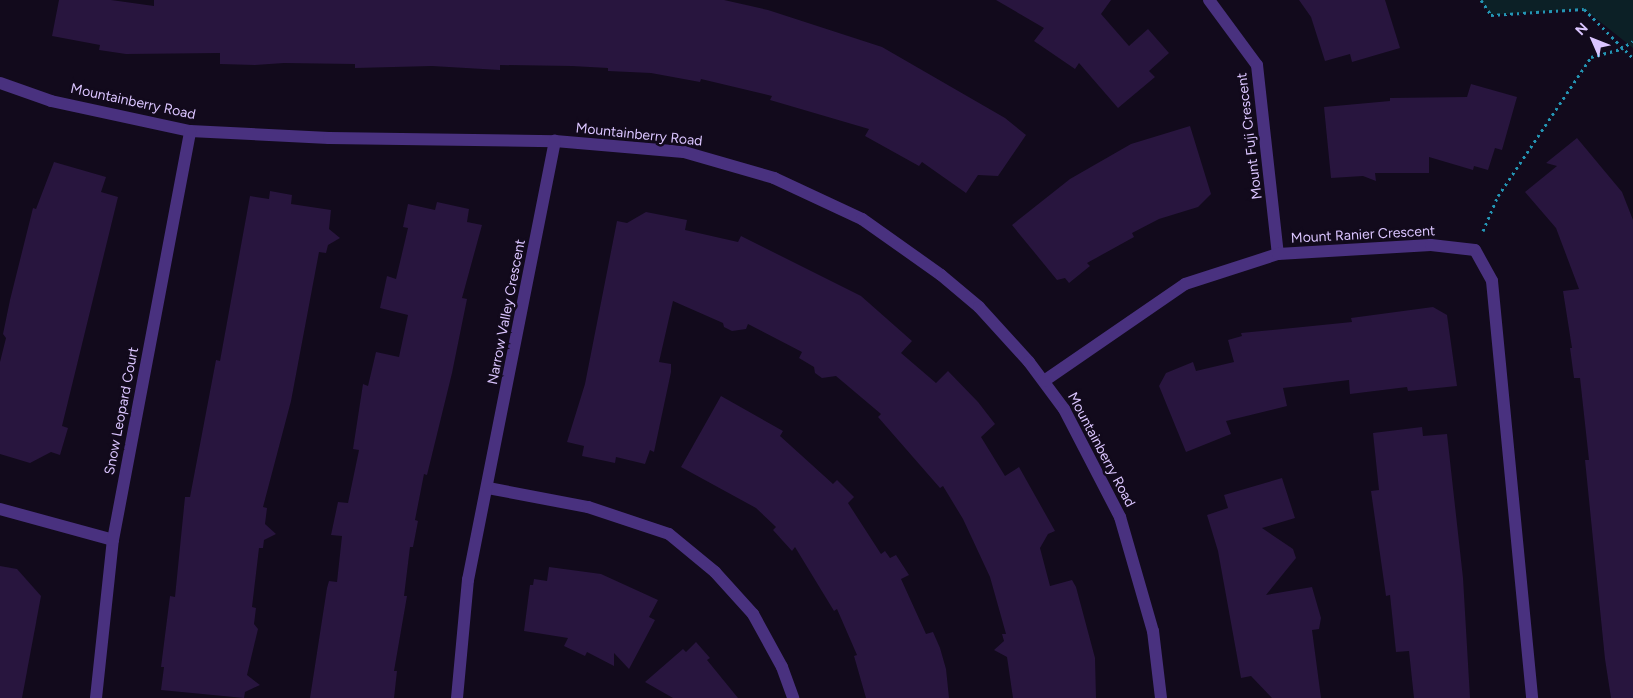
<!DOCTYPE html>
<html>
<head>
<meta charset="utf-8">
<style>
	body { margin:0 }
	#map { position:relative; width:1633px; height:698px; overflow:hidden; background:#120a1c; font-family:Figtree,sans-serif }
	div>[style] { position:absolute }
	.green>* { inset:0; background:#0c2026 }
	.building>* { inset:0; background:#28153e }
	.path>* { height:3px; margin-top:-1.5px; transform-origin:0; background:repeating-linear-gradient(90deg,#2495b4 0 2.5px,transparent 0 6.5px) }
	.minor>* { height:12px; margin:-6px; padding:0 6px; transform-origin:6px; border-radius:6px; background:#49317f }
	span { translate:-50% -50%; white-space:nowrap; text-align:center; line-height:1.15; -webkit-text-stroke:5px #120a1c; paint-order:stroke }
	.street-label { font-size:14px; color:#dbc5ff }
	.north { position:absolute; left:1568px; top:15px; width:50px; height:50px; -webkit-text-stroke:4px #120a1c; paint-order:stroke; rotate:314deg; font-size:14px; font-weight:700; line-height:20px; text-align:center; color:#dbc5ff }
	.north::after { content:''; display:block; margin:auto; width:18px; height:22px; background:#dbc5ff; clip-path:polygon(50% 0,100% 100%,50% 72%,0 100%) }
</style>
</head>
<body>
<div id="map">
	<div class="green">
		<i style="clip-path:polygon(1480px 0,1633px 0,1633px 48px,1584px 9px,1491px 15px)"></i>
	</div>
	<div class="building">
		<i style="clip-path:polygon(59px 0,111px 0,154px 6px,154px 0,724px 0,768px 10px,882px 47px,1005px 118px,1026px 135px,998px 176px,978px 175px,966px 193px,922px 162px,919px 166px,865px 136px,869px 129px,770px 100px,772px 96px,701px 79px,700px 82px,651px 73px,608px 71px,608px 68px,572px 66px,500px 65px,500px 70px,432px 66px,355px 68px,355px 64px,284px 63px,255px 65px,220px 64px,220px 53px,126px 54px,99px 50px,100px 45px,52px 36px)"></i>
		<i style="clip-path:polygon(996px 0,1111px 0,1101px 14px,1129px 46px,1148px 29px,1169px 53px,1149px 71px,1155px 77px,1118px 108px,1079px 63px,1075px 69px,1034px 41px,1044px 28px)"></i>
		<i style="clip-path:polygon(1299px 0,1385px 0,1400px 48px,1352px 62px,1350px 54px,1325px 61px,1311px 17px)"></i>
		<i style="clip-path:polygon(1471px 84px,1517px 97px,1502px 150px,1495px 148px,1488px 170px,1474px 166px,1473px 170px,1429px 157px,1429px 173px,1375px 173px,1376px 181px,1363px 176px,1331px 178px,1324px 107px,1390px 101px,1390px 98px,1467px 97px)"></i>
		<i style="clip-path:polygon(1190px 126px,1211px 194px,1198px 207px,1159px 219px,1132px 233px,1134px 237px,1087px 263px,1090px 266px,1069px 283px,1065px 278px,1057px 280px,1012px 225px,1070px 179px,1131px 144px)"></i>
		<i style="clip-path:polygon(1577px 138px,1622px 192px,1633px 220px,1633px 698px,1611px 698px,1605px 659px,1585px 460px,1589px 460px,1580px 378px,1574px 378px,1570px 348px,1572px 348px,1563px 291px,1579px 289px,1556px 228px,1525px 192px,1557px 166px,1546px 163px)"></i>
		<i style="clip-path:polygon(54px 162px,106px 177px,101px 192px,118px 197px,62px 426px,68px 428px,60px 455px,51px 452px,30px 463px,0 454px,0 362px,6px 338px,3px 334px,10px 300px,33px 208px,36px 209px)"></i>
		<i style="clip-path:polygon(270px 191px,292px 195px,291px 204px,331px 210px,329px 229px,340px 238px,328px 245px,326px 253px,319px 252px,291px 401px,263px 507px,267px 508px,265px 524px,276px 534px,264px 540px,263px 548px,259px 548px,252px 607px,256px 608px,254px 624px,258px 629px,247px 675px,260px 685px,245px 692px,244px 698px,161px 690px,164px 667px,161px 667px,170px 596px,175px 597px,185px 497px,190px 497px,216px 360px,220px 361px,250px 196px,269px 199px)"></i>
		<i style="clip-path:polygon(437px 202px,469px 209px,467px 222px,482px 225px,462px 298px,467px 299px,452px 373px,427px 475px,424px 474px,415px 520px,418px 521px,413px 547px,410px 547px,404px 596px,407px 596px,394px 671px,397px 671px,394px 698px,310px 698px,327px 588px,329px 581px,337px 582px,342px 536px,331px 535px,338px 502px,348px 503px,359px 450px,353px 449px,363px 384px,368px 386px,376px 352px,399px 357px,408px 315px,380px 308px,387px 276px,396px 279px,408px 228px,403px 227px,408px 204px,435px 210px)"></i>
		<i style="clip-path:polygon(646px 212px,687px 220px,685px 230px,738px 242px,741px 236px,861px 296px,912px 341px,901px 353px,936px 383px,948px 371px,978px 402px,995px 424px,981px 437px,1005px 476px,1019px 467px,1055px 531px,1048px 534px,1040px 548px,1050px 586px,1072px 580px,1076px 587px,1095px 658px,1096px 698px,1013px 698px,1007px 657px,994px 650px,1004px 641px,1002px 634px,1006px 634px,990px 577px,963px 519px,943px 486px,940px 488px,878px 417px,881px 414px,836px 376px,822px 378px,815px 373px,814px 367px,799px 358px,802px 352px,748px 324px,746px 329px,732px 331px,724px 327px,723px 323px,673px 301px,659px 362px,671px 364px,671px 372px,654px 452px,650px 450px,645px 464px,616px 457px,615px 463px,582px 456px,584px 446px,567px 442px,585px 384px,617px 221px,627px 223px)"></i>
		<i style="clip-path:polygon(1433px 307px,1447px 315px,1457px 386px,1408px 391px,1407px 387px,1350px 394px,1349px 380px,1283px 388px,1287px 406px,1226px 421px,1231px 434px,1186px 452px,1159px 386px,1166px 373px,1193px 362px,1196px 371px,1234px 362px,1228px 340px,1242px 336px,1241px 333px,1352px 322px,1351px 318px)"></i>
		<i style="clip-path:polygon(721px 396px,783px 431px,780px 436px,833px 484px,837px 480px,854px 497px,848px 503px,881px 554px,885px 551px,890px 558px,896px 555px,909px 575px,901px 579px,926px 634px,933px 632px,940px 648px,946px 669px,949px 698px,866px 698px,854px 656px,857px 655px,837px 609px,834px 611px,795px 547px,792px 551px,773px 530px,776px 527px,756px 508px,681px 467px)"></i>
		<i style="clip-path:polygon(1422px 427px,1423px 436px,1447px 434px,1463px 578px,1470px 698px,1414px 698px,1409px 651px,1396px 652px,1390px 595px,1386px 596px,1371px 491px,1379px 490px,1373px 433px)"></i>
		<i style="clip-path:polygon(1282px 478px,1295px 518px,1262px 528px,1293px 549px,1296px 558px,1266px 595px,1312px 587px,1321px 618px,1319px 629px,1312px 630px,1321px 698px,1272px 698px,1251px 676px,1241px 678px,1218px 551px,1207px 515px,1228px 508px,1224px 495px)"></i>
		<i style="clip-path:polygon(0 566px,17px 569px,41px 596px,22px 698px,0 698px)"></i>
		<i style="clip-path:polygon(549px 567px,601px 574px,658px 600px,649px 617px,655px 620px,629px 669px,614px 653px,614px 666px,587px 652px,585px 656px,564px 646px,568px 638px,524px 631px,530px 585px,533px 585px,534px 579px,547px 581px)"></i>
		<i style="clip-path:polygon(696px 642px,710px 658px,707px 660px,738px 698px,673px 698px,645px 682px,683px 649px,686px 652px)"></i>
	</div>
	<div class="path">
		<i style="left:1481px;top:0;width:18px;rotate:56deg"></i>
		<i style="left:1491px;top:15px;width:93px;rotate:-3.7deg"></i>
		<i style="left:1584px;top:9px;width:69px;rotate:45deg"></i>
		<i style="left:1483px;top:231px;width:38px;rotate:-67deg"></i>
		<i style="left:1498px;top:196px;width:167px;rotate:-56.2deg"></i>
		<i style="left:1591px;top:57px;width:31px;rotate:-15deg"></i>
		<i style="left:1621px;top:49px;width:14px;rotate:-34deg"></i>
	</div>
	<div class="minor">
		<i style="left:1209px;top:0;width:81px;rotate:53.6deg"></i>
		<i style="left:1257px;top:65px;width:190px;rotate:83.7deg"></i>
		<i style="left:0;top:83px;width:54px;rotate:19.4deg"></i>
		<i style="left:51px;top:101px;width:142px;rotate:12.2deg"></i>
		<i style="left:190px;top:131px;width:139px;rotate:2.9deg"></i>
		<i style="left:329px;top:138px;width:226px;rotate:0.8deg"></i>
		<i style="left:555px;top:141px;width:129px;rotate:4.9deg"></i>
		<i style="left:684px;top:152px;width:94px;rotate:16.1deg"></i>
		<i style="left:774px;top:178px;width:97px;rotate:25deg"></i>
		<i style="left:862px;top:219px;width:97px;rotate:35.3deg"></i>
		<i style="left:941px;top:275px;width:50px;rotate:40.1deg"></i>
		<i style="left:979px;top:307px;width:74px;rotate:47.7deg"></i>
		<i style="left:1029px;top:362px;width:59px;rotate:53.3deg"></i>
		<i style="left:1064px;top:409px;width:122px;rotate:62.6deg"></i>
		<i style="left:1120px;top:517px;width:119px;rotate:73.9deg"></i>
		<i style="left:1153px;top:631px;width:67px;rotate:83.2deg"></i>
		<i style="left:1044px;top:381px;width:171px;rotate:-34.5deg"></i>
		<i style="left:1185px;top:284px;width:98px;rotate:-17.9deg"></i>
		<i style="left:1278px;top:254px;width:153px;rotate:-3.4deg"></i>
		<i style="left:1431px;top:245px;width:44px;rotate:6.5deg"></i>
		<i style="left:1475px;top:250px;width:35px;rotate:61deg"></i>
		<i style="left:1492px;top:281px;width:419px;rotate:84.5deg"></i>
		<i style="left:488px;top:488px;width:102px;rotate:10.8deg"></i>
		<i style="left:588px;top:507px;width:85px;rotate:18.4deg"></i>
		<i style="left:669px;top:534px;width:60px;rotate:39.6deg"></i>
		<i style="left:715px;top:572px;width:57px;rotate:47.9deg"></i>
		<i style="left:753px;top:614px;width:60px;rotate:61.3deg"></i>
		<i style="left:782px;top:667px;width:33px;rotate:70deg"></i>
		<i style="left:0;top:509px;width:117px;rotate:15.3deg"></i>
		<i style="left:96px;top:698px;width:159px;rotate:-83.9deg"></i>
		<i style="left:113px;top:540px;width:416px;rotate:-79.3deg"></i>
		<i style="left:457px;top:698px;width:119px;rotate:-84.7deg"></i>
		<i style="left:468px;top:580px;width:448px;rotate:-78.8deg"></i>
	</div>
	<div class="street-label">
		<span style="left:133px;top:102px;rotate:12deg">Mountainberry Road</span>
		<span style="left:639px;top:135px;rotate:6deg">Mountainberry Road</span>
		<span style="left:1250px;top:136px;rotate:-97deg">Mount Fuji Crescent</span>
		<span style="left:1363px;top:235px;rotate:-3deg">Mount Ranier Crescent</span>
		<span style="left:507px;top:312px;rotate:-79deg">Narrow Valley Crescent</span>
		<span style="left:122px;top:411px;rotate:-79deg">Snow Leopard Court</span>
		<span style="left:1101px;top:450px;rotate:62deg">Mountainberry Road</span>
	</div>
	<div class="north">N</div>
</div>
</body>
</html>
